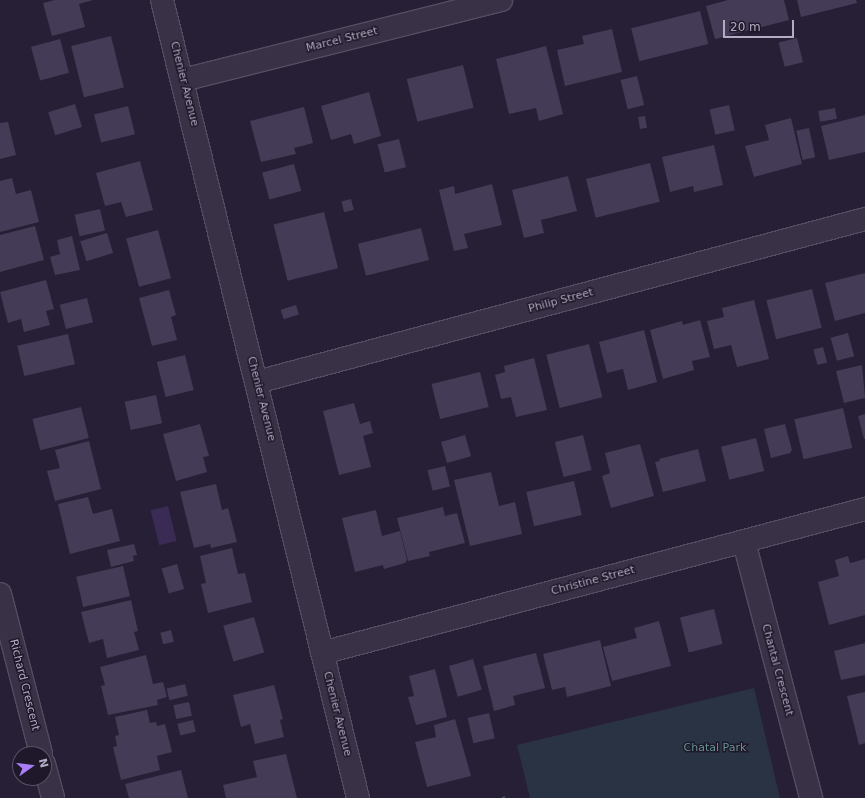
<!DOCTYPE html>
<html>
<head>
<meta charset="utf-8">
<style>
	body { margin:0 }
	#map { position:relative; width:865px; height:798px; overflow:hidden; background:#261f35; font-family:"DejaVu Sans",sans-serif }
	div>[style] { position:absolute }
	.green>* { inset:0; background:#2a3343 }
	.water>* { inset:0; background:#392b54; transform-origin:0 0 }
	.building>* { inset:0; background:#443b56; transform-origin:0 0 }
	.path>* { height:2.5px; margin-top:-1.25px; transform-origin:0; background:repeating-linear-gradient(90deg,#4a4d5f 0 3px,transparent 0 6px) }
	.roads { filter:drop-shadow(1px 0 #544d61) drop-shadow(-1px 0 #544d61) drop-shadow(0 1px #544d61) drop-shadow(0 -1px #544d61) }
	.street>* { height:22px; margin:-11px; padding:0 11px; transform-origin:11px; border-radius:11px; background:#393246 }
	span { translate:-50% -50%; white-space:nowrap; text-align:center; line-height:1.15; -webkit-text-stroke:3px #1e182a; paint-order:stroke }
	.street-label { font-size:11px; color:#b4acc3 }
	.park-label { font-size:11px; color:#649392 }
	.north { position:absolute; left:12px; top:746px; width:40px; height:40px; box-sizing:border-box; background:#1e182a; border:1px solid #5a5367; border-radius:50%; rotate:76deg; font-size:11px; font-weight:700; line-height:16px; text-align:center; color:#b4acc3 }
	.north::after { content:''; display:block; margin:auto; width:14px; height:18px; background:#aa7cf7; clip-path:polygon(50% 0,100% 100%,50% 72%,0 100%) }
	.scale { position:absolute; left:723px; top:20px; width:71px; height:18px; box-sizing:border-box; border:2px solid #b4acc3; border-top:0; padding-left:5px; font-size:12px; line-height:14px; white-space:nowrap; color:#b4acc3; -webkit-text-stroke:3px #1e182a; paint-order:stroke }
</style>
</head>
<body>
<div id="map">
	<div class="green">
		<i style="clip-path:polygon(754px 688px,780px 798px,530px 798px,517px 745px)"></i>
	</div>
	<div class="water">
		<i style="left:168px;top:506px;width:36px;height:18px;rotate:76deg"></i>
	</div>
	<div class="building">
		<i style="clip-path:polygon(55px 0,93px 0,79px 4px,85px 27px,52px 36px,43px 3px)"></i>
		<i style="clip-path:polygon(728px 0,784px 0,789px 20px,715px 39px,706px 6px)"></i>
		<i style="clip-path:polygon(797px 0,856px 0,857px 3px,801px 17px)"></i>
		<i style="left:700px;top:11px;width:34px;height:71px;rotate:76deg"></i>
		<i style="clip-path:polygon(612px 29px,622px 72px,565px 86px,557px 50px,584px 44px,582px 36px)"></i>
		<i style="left:111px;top:36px;width:53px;height:41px;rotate:76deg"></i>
		<i style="left:797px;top:38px;width:25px;height:19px;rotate:76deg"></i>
		<i style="left:60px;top:39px;width:35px;height:30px;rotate:75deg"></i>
		<i style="clip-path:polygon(546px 46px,563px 114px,539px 121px,536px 108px,509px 114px,496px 59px)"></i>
		<i style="left:463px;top:65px;width:44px;height:58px;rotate:76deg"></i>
		<i style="left:637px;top:76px;width:30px;height:17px;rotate:76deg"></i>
		<i style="clip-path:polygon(369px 92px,381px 136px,354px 144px,351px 134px,331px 140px,321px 106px)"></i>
		<i style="left:75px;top:104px;width:24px;height:28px;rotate:73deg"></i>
		<i style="left:729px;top:105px;width:26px;height:20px;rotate:77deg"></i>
		<i style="left:128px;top:106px;width:29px;height:35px;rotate:76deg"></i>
		<i style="clip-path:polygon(304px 107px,313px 143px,294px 148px,296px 154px,261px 162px,250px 121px)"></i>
		<i style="left:835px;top:108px;width:11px;height:17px;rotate:80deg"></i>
		<i style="clip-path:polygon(865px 115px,865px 152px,829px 160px,821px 126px)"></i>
		<i style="left:645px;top:116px;width:12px;height:7px;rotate:81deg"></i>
		<i style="clip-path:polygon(791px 118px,802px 164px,754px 177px,745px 146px,769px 140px,765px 125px)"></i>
		<i style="clip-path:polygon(8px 122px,16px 155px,0 159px,0 123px)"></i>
		<i style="left:809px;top:128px;width:30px;height:13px;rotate:78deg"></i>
		<i style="left:399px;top:139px;width:29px;height:22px;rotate:76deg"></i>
		<i style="clip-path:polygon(714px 145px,723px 185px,694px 192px,693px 186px,670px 192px,662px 157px)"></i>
		<i style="clip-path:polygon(140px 161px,153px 210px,126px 217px,121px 202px,105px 206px,96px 173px)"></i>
		<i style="left:650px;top:163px;width:40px;height:66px;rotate:76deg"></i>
		<i style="left:294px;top:164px;width:28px;height:33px;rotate:75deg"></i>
		<i style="clip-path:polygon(568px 176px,577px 211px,541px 220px,544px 233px,524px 238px,512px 190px)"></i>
		<i style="clip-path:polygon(12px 178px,16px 194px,31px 190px,39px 222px,0 232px,0 181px)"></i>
		<i style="clip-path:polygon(492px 184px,502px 225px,464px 234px,468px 248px,454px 251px,439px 190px,454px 186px,455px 194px)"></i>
		<i style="left:351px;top:199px;width:11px;height:10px;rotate:75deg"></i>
		<i style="left:100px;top:209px;width:22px;height:26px;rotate:77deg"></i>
		<i style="left:324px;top:212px;width:58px;height:52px;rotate:76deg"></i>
		<i style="clip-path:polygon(35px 226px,44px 260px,0 272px,0 235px)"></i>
		<i style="left:421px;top:228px;width:33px;height:65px;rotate:76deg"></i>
		<i style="left:158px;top:230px;width:50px;height:33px;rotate:75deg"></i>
		<i style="left:107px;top:233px;width:21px;height:28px;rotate:73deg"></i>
		<i style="clip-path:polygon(72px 236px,80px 270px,55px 275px,50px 257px,60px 254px,57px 240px)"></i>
		<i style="clip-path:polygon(865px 273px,865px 313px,835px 321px,825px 283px)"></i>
		<i style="clip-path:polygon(46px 280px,54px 309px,46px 311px,50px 325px,24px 332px,21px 319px,8px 323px,0 292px)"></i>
		<i style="left:812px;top:289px;width:40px;height:47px;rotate:76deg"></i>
		<i style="clip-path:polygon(169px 290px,176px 315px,171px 317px,177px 340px,152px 346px,139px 298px)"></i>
		<i style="left:87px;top:298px;width:25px;height:28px;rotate:76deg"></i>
		<i style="clip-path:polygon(754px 300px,769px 359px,737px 367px,731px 345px,714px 349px,707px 321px,724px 317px,722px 308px)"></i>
		<i style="left:296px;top:305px;width:10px;height:16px;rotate:73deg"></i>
		<i style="clip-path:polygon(700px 320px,710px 357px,692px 361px,694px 370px,663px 379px,650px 330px,682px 321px,683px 325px)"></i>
		<i style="clip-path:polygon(644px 330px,657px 382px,628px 390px,623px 369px,607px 373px,599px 342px)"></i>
		<i style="left:848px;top:333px;width:24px;height:18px;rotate:75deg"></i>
		<i style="left:68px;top:334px;width:31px;height:52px;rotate:77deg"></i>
		<i style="left:589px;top:344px;width:55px;height:44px;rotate:76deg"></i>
		<i style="left:823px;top:347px;width:16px;height:10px;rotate:75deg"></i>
		<i style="left:185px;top:355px;width:36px;height:29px;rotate:76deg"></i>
		<i style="clip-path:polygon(534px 358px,547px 410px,516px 417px,511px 397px,501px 399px,495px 375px,505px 372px,504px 366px)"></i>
		<i style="clip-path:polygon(862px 365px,865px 398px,844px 403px,836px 371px)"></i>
		<i style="left:480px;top:372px;width:36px;height:50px;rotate:76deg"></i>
		<i style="left:156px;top:395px;width:29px;height:32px;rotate:78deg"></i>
		<i style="clip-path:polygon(354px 403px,360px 424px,370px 421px,373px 433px,363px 436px,371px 467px,339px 475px,323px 411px)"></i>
		<i style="left:81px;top:407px;width:32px;height:50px;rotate:76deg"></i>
		<i style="left:843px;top:408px;width:41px;height:50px;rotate:77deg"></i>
		<i style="clip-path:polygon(865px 414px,865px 439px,864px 439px,858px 416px)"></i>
		<i style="clip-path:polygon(200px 424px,209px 456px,203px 457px,207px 472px,176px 481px,163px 434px)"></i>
		<i style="clip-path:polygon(785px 424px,792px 450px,790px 453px,771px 458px,764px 429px)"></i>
		<i style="left:465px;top:435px;width:22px;height:25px;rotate:74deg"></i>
		<i style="left:583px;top:435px;width:36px;height:29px;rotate:76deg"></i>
		<i style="left:756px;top:438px;width:34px;height:36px;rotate:76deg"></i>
		<i style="clip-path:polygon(89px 441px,101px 489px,55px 501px,47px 471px,60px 468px,55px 450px)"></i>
		<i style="clip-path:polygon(640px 444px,654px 496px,611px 508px,602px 476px,610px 473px,605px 453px)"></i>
		<i style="clip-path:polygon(698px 449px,706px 481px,663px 492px,655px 462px,660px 461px,659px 459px)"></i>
		<i style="left:445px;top:466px;width:21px;height:18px;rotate:76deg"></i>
		<i style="clip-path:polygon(491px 472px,499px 506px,515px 502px,522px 534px,470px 546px,454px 480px)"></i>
		<i style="left:574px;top:481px;width:35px;height:49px;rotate:77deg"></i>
		<i style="clip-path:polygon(216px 484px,222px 510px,228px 508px,237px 542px,211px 548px,210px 544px,194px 548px,180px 492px)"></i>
		<i style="clip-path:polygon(88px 497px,93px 514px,112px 509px,120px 541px,70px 554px,58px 504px)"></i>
		<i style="clip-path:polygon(443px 507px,445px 516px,457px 513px,465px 543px,429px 552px,430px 556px,408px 561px,397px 518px)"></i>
		<i style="clip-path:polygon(376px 510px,382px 536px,400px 531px,407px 560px,405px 563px,384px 569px,383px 565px,355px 572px,342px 518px)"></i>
		<i style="clip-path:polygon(134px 544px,137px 555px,133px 556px,134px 561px,111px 567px,107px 550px)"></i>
		<i style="clip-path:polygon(232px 548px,238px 574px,245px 573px,252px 602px,208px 613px,201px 584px,206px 583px,200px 556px)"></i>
		<i style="clip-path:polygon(848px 556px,850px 563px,865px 559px,865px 615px,829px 625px,818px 582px,839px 576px,835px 560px)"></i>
		<i style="left:177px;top:564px;width:26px;height:16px;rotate:74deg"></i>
		<i style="left:123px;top:566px;width:31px;height:48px;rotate:77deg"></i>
		<i style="clip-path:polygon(131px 600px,138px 631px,134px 632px,139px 650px,107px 658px,103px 639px,89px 643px,81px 612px)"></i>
		<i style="left:714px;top:609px;width:36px;height:35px;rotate:76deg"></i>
		<i style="left:254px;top:617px;width:37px;height:32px;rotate:74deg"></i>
		<i style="clip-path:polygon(659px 621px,671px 666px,612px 681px,603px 647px,637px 638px,634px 628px)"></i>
		<i style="left:171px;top:630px;width:12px;height:11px;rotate:76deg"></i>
		<i style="clip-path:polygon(600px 640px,611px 686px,567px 697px,565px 687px,552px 690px,543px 654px)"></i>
		<i style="clip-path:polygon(865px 643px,865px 675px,841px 680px,834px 651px)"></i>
		<i style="clip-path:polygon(536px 653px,545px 688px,513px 696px,515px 705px,494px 711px,483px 666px)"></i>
		<i style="clip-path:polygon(146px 655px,153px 684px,163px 682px,167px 697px,157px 700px,158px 705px,108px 715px,101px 686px,105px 685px,100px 667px)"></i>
		<i style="left:473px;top:659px;width:32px;height:25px;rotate:74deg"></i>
		<i style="clip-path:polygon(435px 669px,447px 717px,416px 725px,408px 697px,414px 696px,409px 676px)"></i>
		<i style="left:185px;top:684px;width:12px;height:19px;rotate:76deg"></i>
		<i style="clip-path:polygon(274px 685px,283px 719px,280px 720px,284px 737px,255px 744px,250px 724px,241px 727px,233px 695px)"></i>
		<i style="clip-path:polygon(865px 692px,865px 743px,859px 745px,847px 696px)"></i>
		<i style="left:189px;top:702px;width:14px;height:16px;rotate:78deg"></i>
		<i style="clip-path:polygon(147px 710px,150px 723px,156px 722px,157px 726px,165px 724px,172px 752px,157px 756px,160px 770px,121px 780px,113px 747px,117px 746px,115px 736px,119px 735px,115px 717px)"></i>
		<i style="left:489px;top:713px;width:26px;height:22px;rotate:77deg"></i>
		<i style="clip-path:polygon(455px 719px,471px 776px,427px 787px,415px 742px,436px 737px,434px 725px)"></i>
		<i style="left:193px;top:720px;width:12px;height:16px;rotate:76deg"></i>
		<i style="clip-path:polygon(286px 754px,297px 798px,226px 798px,223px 785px,257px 777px,253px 761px)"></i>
		<i style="clip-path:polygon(181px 770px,188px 798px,129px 798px,125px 784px)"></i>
	</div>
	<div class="path">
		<i style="left:502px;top:798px;width:4px;rotate:-14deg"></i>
	</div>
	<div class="roads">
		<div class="street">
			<i style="left:162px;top:0;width:822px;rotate:76.2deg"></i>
			<i style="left:183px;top:80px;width:328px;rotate:-14.1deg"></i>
			<i style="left:257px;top:382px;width:629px;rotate:-15.01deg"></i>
			<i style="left:744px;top:542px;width:265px;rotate:75.3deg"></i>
			<i style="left:0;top:594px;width:165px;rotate:75.6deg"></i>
			<i style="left:322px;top:653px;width:562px;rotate:-14.85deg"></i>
			<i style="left:44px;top:764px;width:35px;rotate:75deg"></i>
		</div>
	</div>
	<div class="street-label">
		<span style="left:342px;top:40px;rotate:-14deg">Marcel Street</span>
		<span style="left:184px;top:84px;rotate:76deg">Chenier Avenue</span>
		<span style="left:561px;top:301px;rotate:-15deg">Philip Street</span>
		<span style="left:261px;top:399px;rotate:76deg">Chenier Avenue</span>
		<span style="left:593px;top:581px;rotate:-15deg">Christine Street</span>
		<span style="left:777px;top:670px;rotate:75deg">Chantal Crescent</span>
		<span style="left:24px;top:685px;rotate:76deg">Richard Crescent</span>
		<span style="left:337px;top:714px;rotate:76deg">Chenier Avenue</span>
	</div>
	<div class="park-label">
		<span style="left:715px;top:748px">Chatal Park</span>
	</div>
	<div class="north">N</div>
	<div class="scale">20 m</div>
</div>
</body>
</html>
